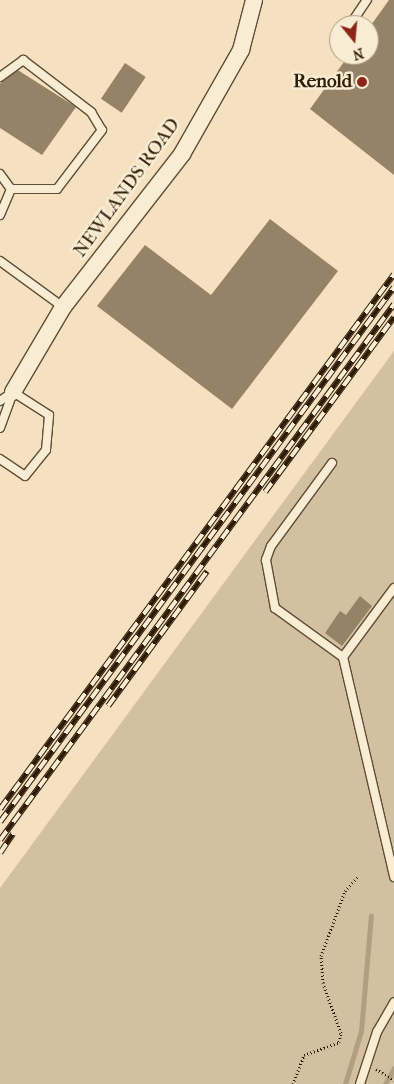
<!DOCTYPE html>
<html>
<head>
<meta charset="utf-8">
<style>
	body { margin:0 }
	#map { position:relative; width:394px; height:1084px; overflow:hidden; background:#f5e1bf; font-family:"IM FELL French Canon",serif }
	div>[style] { position:absolute }
	.green>* { inset:0; background:#d3c0a0 }
	.stream>* { height:5px; margin:-2.5px; padding:0 2.5px; transform-origin:2.5px; border-radius:2.5px; background:#b29e80 }
	.building>* { inset:0; background:#968266; transform-origin:0 0 }
	.path>* { height:3px; margin-top:-1.5px; transform-origin:0; background:repeating-linear-gradient(90deg,#2f1c06 0 1px,transparent 0 3.5px) }
	.roads { filter:drop-shadow(1px 0 #604d34) drop-shadow(-1px 0 #604d34) drop-shadow(0 1px #604d34) drop-shadow(0 -1px #604d34) }
	.lane>* { height:8px; margin:-4px; padding:0 4px; transform-origin:4px; border-radius:4px; background:#f8ecd5 }
	.street>* { height:16px; margin:-8px; padding:0 8px; transform-origin:8px; border-radius:8px; background:#f8ecd5 }
	.rail>* { height:5.5px; margin-top:-2.75px; transform-origin:0; background:repeating-linear-gradient(90deg,#f8ecd5 0 11px,#2f1c06 0 22px); box-sizing:border-box; border-block:1px solid #2f1c06 }
	.dots>* { width:14px; height:14px; translate:-50% -50%; box-sizing:border-box; border:2px solid #f8ecd5; border-radius:50% }
	span { translate:-50% -50%; white-space:nowrap; text-align:center; line-height:1.15; -webkit-text-stroke:5px #f8ecd5; paint-order:stroke }
	.poi-label { font-size:19px; color:#2f1c06; font-weight:700 }
	.right { translate:-100% -50%; text-align:right }
	.street-label { font-size:19px; color:#2f1c06 }
	.north { position:absolute; left:329px; top:15px; width:50px; height:50px; box-sizing:border-box; background:#f8ecd5; border:1px solid #a89982; border-radius:50%; rotate:163deg; font-size:14px; font-weight:700; line-height:20px; text-align:center; color:#2f1c06 }
	.north::after { content:''; display:block; margin:auto; width:18px; height:22px; background:#8f2418; clip-path:polygon(50% 0,100% 100%,50% 72%,0 100%) }
</style>
</head>
<body>
<div id="map">
	<div class="green">
		<i style="clip-path:polygon(394px 351px,394px 1084px,0 1084px,0 888px)"></i>
	</div>
	<div class="stream">
		<i style="left:345px;top:1084px;width:55px;rotate:-73.2deg"></i>
		<i style="left:361px;top:1031px;width:116px;rotate:-85.1deg"></i>
		<i style="left:385px;top:1084px;width:18px;rotate:-61deg"></i>
	</div>
	<div class="building">
		<i style="clip-path:polygon(389px 0,394px 0,394px 175px,310px 109px,349px 55px,369px 55px,369px 28px)"></i>
		<i style="left:125px;top:63px;width:25px;height:43px;rotate:34deg"></i>
		<i style="clip-path:polygon(13px 67px,76px 107px,42px 155px,0 128px,0 84px)"></i>
		<i style="clip-path:polygon(270px 219px,338px 271px,232px 409px,97px 306px,145px 245px,211px 295px)"></i>
		<i style="clip-path:polygon(360px 596px,372px 606px,342px 646px,325px 633px,340px 611px,346px 615px)"></i>
	</div>
	<div class="path">
		<i style="left:376px;top:1069px;width:21px;rotate:31deg"></i>
		<i style="left:293px;top:1084px;width:31px;rotate:-69deg"></i>
		<i style="left:304px;top:1055px;width:37px;rotate:-20deg"></i>
		<i style="left:339px;top:1042px;width:9px;rotate:-77deg"></i>
		<i style="left:341px;top:1033px;width:53px;rotate:-109.8deg"></i>
		<i style="left:323px;top:983px;width:27px;rotate:-94deg"></i>
		<i style="left:321px;top:956px;width:69px;rotate:-69.7deg"></i>
		<i style="left:345px;top:891px;width:20px;rotate:-49deg"></i>
	</div>
	<div class="roads">
		<div class="lane">
			<i style="left:350px;top:25px;width:30px;rotate:-56deg"></i>
			<i style="left:0;top:77px;width:29px;rotate:-36deg"></i>
			<i style="left:23px;top:60px;width:86px;rotate:37.4deg"></i>
			<i style="left:91px;top:112px;width:21px;rotate:59deg"></i>
			<i style="left:102px;top:130px;width:74px;rotate:127.3deg"></i>
			<i style="left:57px;top:189px;width:46px;rotate:180deg"></i>
			<i style="left:0;top:174px;width:19px;rotate:54deg"></i>
			<i style="left:0;top:215px;width:28px;rotate:-67deg"></i>
			<i style="left:0;top:261px;width:78px;rotate:36.1deg"></i>
			<i style="left:0;top:401px;width:16px;rotate:-35deg"></i>
			<i style="left:0;top:428px;width:38px;rotate:-70deg"></i>
			<i style="left:0;top:459px;width:30px;rotate:34deg"></i>
			<i style="left:25px;top:476px;width:33px;rotate:-51deg"></i>
			<i style="left:46px;top:450px;width:35px;rotate:-85deg"></i>
			<i style="left:49px;top:415px;width:43px;rotate:-147.4deg"></i>
			<i style="left:332px;top:463px;width:103px;rotate:126.3deg"></i>
			<i style="left:271px;top:546px;width:15px;rotate:110deg"></i>
			<i style="left:266px;top:560px;width:49px;rotate:79.4deg"></i>
			<i style="left:275px;top:608px;width:84px;rotate:35.8deg"></i>
			<i style="left:343px;top:657px;width:226px;rotate:76.9deg"></i>
			<i style="left:343px;top:657px;width:86px;rotate:-53.5deg"></i>
			<i style="left:360px;top:1084px;width:55px;rotate:-71.9deg"></i>
			<i style="left:377px;top:1032px;width:34px;rotate:-60deg"></i>
		</div>
		<div class="street">
			<i style="left:13px;top:392px;width:99px;rotate:-59.5deg"></i>
			<i style="left:63px;top:307px;width:194px;rotate:-52.1deg"></i>
			<i style="left:182px;top:154px;width:120px;rotate:-60.4deg"></i>
			<i style="left:241px;top:50px;width:52px;rotate:-75.4deg"></i>
		</div>
	</div>
	<div class="rail">
		<i style="left:265px;top:492px;width:217px;rotate:-53.6deg"></i>
		<i style="left:108px;top:706px;width:167px;rotate:-53.7deg"></i>
		<i style="left:0;top:809px;width:664px;rotate:-53.63deg"></i>
		<i style="left:0;top:822px;width:664px;rotate:-53.63deg"></i>
		<i style="left:0;top:840px;width:665px;rotate:-53.68deg"></i>
		<i style="left:0;top:853px;width:23px;rotate:-56deg"></i>
	</div>
	<div class="dots">
		<i style="left:362px;top:82px;background:#8f2418"></i>
	</div>
	<div class="poi-label">
		<span class="right" style="left:352px;top:82px">Renold</span>
	</div>
	<div class="street-label">
		<span style="left:127px;top:188px;rotate:-54deg">NEWLANDS ROAD</span>
	</div>
	<div class="north">N</div>
</div>
</body>
</html>
